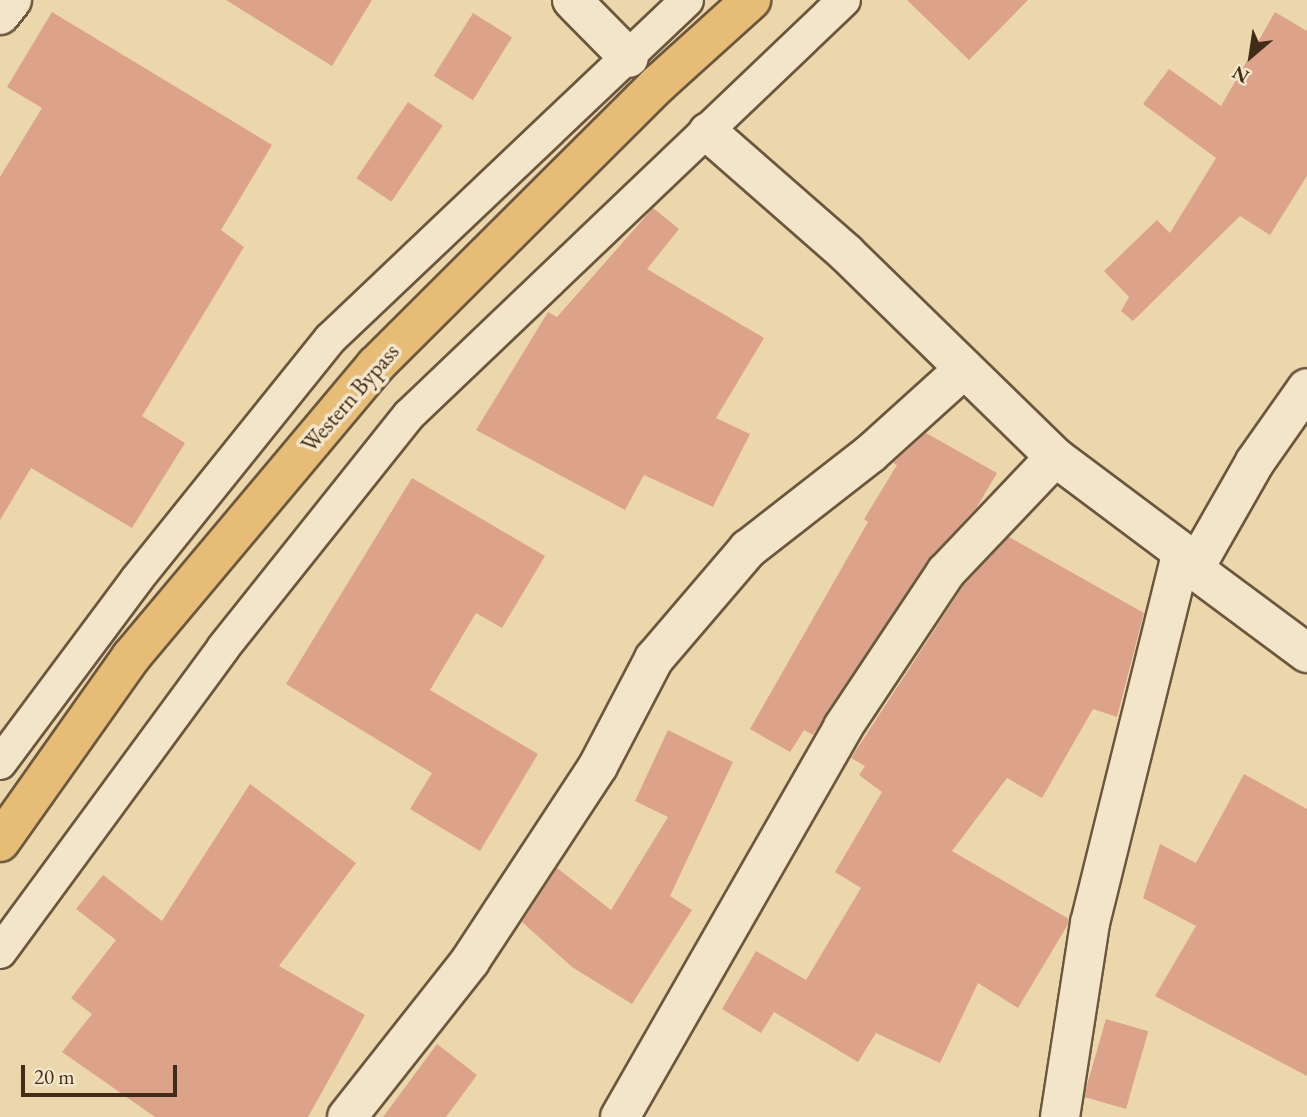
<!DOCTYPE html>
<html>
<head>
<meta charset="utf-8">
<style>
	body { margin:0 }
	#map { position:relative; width:1307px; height:1117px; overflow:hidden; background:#ecd7ad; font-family:"EB Garamond",serif }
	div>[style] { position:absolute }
	.building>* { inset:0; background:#dca38a; transform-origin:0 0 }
	.roads { filter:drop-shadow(2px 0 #6c573e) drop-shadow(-2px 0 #6c573e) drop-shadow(0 2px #6c573e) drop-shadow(0 -2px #6c573e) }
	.service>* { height:32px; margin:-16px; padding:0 16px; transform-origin:16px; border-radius:16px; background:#f3e5ca }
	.minor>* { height:38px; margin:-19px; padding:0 19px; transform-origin:19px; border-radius:19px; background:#f3e5ca }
	.primary>* { height:38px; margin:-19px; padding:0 19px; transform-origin:19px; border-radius:19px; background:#e6bc76 }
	span { translate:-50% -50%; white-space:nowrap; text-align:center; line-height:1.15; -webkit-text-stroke:7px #f3e5ca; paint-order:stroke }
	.street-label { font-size:23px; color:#412c19 }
	.north { position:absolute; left:1216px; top:21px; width:70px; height:70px; -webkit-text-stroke:5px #f3e5ca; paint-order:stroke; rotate:209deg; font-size:19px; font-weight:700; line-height:28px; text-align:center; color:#412c19 }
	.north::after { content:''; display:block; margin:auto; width:24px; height:32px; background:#412c19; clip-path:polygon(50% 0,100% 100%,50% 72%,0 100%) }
	.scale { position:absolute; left:21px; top:1065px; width:156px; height:32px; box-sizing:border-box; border:4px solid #412c19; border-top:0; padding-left:9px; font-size:21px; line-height:24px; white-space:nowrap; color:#412c19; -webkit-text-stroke:5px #f3e5ca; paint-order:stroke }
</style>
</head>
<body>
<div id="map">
	<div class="building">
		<i style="clip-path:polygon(226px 0,372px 0,332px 66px)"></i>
		<i style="clip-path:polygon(907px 0,1028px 0,969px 60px)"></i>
		<i style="clip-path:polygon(52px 12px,272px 145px,221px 230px,244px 247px,142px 416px,185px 443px,132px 528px,31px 468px,0 520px,0 177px,42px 108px,7px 87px)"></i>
		<i style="clip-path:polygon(1275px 12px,1307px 31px,1307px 176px,1270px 235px,1240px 216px,1133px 321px,1121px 311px,1129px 297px,1104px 271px,1157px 220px,1170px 233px,1216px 158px,1143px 104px,1169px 69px,1221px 106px)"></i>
		<i style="left:473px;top:13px;width:46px;height:74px;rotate:32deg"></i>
		<i style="left:408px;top:102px;width:42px;height:92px;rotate:34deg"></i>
		<i style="clip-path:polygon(653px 208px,679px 229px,647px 269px,764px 338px,716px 418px,750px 434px,713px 507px,644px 475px,625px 510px,476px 430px,548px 312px,557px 317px)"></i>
		<i style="clip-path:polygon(926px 433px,997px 473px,977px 507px,928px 560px,813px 735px,804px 730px,790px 752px,750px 729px,868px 522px,864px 519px,897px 465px,893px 463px)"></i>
		<i style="clip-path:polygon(412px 478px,545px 556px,502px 628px,476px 613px,430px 690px,538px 754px,480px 851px,410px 809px,432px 773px,286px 684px)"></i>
		<i style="clip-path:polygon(1009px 537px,1144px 613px,1117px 717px,1093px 709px,1042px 798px,1007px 778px,952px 851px,1069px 919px,1067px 926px,1018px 1008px,978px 983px,940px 1063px,876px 1033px,858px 1062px,774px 1012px,761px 1033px,722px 1009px,756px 951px,806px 980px,861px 888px,835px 872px,882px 792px,859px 775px,865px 766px,851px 758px,963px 586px)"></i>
		<i style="clip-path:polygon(668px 730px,733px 762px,670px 896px,692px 910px,632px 1004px,572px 967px,522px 922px,557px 868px,611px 910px,668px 817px,635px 801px)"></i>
		<i style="clip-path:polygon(1244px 774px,1307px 809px,1307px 1076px,1155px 996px,1196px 926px,1143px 898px,1160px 844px,1196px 863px)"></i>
		<i style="clip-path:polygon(250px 784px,356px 863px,279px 966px,365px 1015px,308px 1117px,155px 1117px,62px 1052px,92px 1014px,71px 998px,116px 940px,76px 909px,103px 875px,162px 921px)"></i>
		<i style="left:1106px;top:1019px;width:44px;height:81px;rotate:16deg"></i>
		<i style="clip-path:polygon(437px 1044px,477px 1075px,446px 1117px,383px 1117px)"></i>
	</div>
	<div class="roads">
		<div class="service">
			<i style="left:0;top:763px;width:229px;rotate:-53.3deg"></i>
			<i style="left:137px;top:579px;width:308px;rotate:-51.2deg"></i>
			<i style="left:330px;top:339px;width:492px;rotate:-43.5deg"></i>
			<i style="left:0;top:952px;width:377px;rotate:-53.7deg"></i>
			<i style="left:223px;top:648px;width:298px;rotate:-51.4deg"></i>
			<i style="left:409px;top:415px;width:601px;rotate:-43.65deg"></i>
		</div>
		<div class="minor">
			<i style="left:572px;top:0;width:81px;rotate:45.5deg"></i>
			<i style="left:0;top:15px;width:19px;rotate:-51deg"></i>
			<i style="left:708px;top:132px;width:184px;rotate:41.2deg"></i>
			<i style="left:846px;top:253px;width:292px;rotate:44.3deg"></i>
			<i style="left:1055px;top:457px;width:159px;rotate:36.8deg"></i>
			<i style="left:1194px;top:569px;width:123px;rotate:-60.3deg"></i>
			<i style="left:1255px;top:462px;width:90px;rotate:-54.9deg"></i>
			<i style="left:347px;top:1117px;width:199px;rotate:-51.7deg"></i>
			<i style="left:470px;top:961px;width:233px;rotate:-56.7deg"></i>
			<i style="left:598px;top:766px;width:121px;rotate:-62.4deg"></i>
			<i style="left:654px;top:659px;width:145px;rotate:-49.5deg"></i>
			<i style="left:748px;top:549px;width:155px;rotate:-37.9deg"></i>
			<i style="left:870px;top:454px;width:127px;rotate:-42.1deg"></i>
			<i style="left:620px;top:1117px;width:449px;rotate:-60.2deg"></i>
			<i style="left:843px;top:727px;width:186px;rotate:-56.4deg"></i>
			<i style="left:946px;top:572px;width:158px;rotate:-46.5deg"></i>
			<i style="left:1060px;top:1117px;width:196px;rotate:-81.2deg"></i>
			<i style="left:1090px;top:923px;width:382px;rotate:-76.1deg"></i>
			<i style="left:1182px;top:552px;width:21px;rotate:55deg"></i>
			<i style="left:1194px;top:569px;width:141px;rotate:36.6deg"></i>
		</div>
		<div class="primary">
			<i style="left:0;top:842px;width:227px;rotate:-54.7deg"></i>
			<i style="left:131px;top:657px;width:381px;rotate:-50deg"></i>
			<i style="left:376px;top:365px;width:397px;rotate:-44.9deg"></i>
			<i style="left:657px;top:85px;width:127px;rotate:-42.1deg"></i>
		</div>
	</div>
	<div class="street-label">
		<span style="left:350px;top:398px;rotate:-49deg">Western Bypass</span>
	</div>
	<div class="north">N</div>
	<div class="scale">20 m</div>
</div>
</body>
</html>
